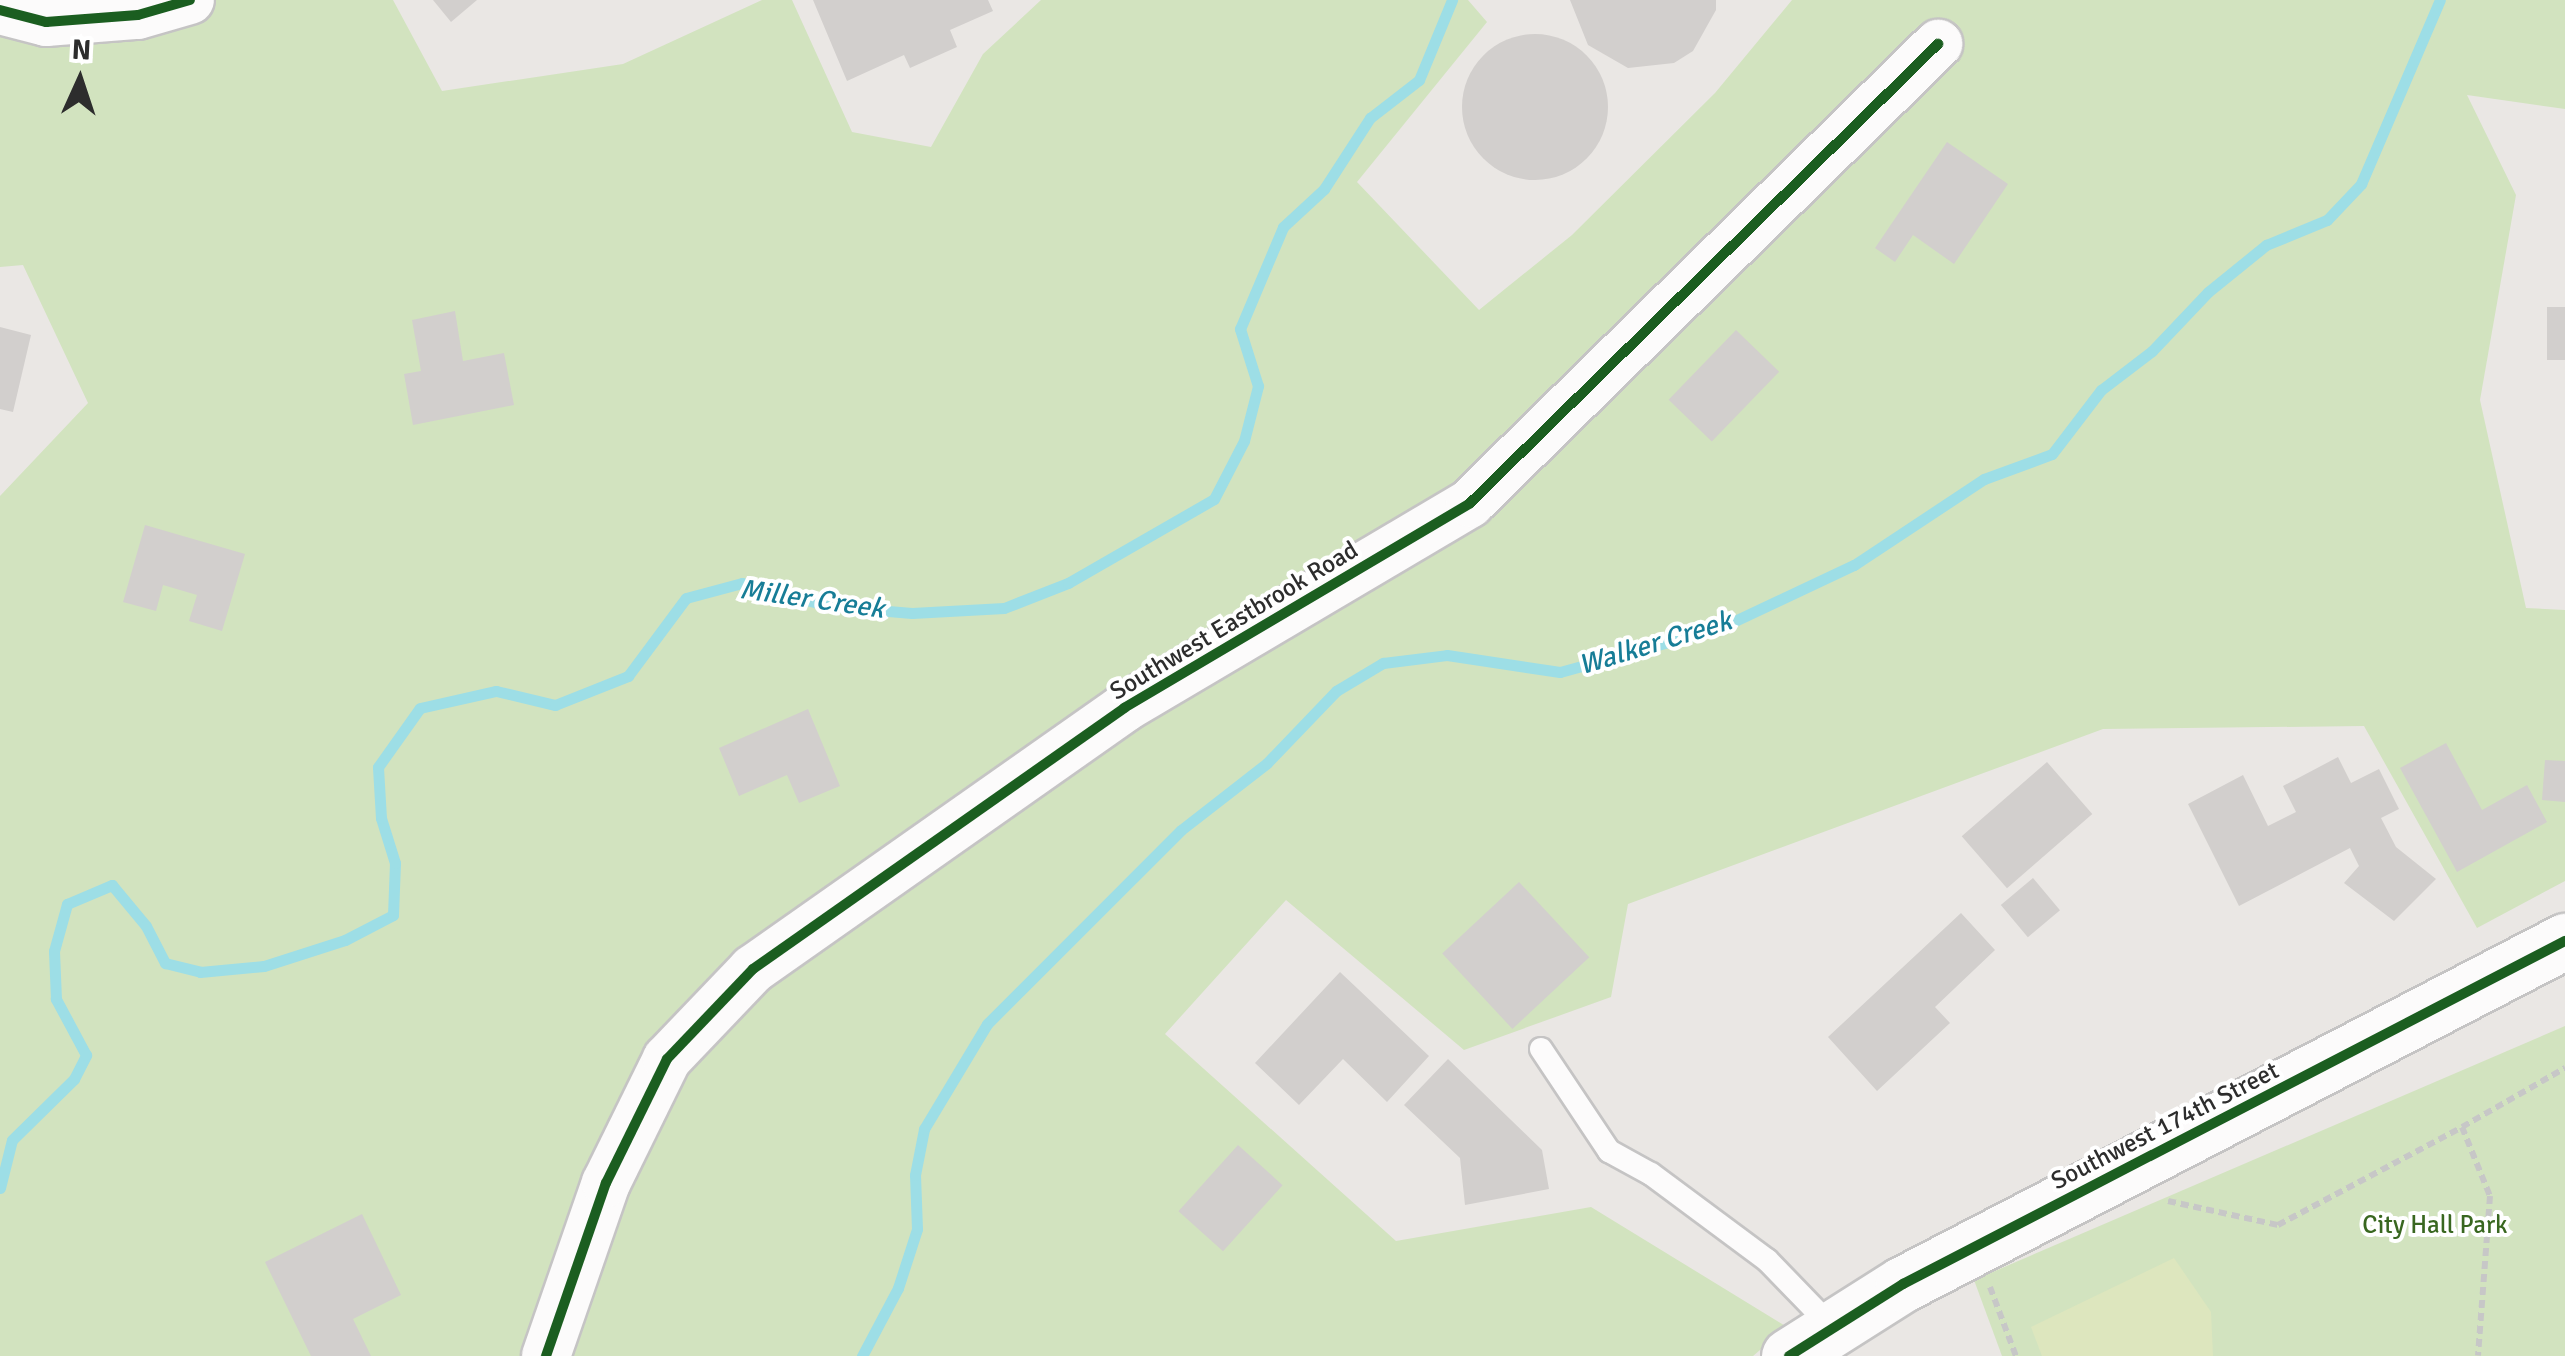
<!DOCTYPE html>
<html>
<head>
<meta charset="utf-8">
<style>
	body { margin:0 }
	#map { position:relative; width:2565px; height:1356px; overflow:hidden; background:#eae7e4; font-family:Signika,sans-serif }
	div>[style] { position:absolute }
	.green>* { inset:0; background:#d2e3bf }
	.pitch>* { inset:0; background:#dde6be }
	.stream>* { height:11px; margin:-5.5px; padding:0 5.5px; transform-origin:5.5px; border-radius:5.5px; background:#9ddee6 }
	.building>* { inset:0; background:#d2cfcd; transform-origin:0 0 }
	.round { border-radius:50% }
	.path>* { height:6px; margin-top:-3px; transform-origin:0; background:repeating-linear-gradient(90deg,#c7c7c7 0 8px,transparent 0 13px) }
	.roads { filter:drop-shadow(2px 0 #c5c4c4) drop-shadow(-2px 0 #c5c4c4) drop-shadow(0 2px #c5c4c4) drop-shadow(0 -2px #c5c4c4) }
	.lane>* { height:22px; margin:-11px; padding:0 11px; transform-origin:11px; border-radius:11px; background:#fcfbfb }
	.street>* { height:48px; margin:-24px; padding:0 24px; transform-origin:24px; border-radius:24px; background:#fcfbfb }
	.secondary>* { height:55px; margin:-27.5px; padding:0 27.5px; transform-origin:27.5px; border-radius:27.5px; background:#fcfbfb }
	.cycleway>* { height:10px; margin:-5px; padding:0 5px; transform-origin:5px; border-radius:5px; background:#1b5e20 }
	span { translate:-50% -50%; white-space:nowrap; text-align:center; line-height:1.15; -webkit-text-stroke:8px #fff; paint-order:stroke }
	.street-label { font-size:25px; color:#2d2d2d }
	.park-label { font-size:25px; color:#396720 }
	.water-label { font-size:28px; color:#177d97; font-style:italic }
	.north { position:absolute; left:30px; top:30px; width:100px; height:100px; -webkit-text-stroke:8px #fff; paint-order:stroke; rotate:3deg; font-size:28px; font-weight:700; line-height:40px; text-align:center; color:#2d2d2d }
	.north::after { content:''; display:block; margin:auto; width:35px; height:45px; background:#2d2d2d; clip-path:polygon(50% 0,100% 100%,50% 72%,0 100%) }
</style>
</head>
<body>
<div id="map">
	<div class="green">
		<i style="clip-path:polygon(0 0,393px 0,442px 91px,623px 64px,762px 0,792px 0,852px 132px,931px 147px,983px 54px,1041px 0,1468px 0,1487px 22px,1357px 182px,1479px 310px,1572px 235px,1715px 93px,1792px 0,2565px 0,2565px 109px,2467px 95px,2516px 195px,2480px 400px,2526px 608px,2565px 610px,2565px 881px,2477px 928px,2364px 726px,2103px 729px,1628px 904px,1611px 997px,1464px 1050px,1286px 900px,1165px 1034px,1396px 1241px,1591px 1207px,1787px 1327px,1753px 1356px,0 1356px,0 496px,88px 403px,23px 265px,0 267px)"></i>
		<i style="clip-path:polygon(2565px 1026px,2565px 1356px,2002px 1356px,1974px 1280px)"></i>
	</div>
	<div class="pitch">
		<i style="clip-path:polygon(2174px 1258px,2211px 1312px,2213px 1356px,2042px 1356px,2031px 1327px)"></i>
	</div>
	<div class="stream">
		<i style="left:0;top:1188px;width:49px;rotate:-76deg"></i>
		<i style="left:12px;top:1140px;width:87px;rotate:-44.5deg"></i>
		<i style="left:74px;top:1079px;width:27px;rotate:-63deg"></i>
		<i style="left:86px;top:1055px;width:64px;rotate:-118.2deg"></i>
		<i style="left:56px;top:999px;width:48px;rotate:-92.4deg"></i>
		<i style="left:54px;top:951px;width:49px;rotate:-74.5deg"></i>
		<i style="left:67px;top:904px;width:49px;rotate:-22.9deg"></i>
		<i style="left:112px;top:885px;width:53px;rotate:50.3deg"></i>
		<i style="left:146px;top:926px;width:42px;rotate:62.8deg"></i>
		<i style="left:165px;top:963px;width:36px;rotate:14deg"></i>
		<i style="left:200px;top:972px;width:64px;rotate:-5.4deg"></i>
		<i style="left:264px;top:966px;width:85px;rotate:-17.8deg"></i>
		<i style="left:345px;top:940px;width:54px;rotate:-27.5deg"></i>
		<i style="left:393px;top:915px;width:52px;rotate:-87.8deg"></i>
		<i style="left:395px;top:863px;width:47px;rotate:-107.3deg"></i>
		<i style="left:381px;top:818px;width:51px;rotate:-93.4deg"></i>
		<i style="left:378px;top:767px;width:72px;rotate:-54.6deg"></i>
		<i style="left:420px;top:708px;width:78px;rotate:-12.6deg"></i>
		<i style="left:496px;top:691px;width:61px;rotate:13.3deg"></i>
		<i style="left:555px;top:705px;width:79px;rotate:-21.7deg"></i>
		<i style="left:628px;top:676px;width:97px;rotate:-53.4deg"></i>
		<i style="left:686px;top:598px;width:58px;rotate:-15deg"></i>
		<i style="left:742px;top:583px;width:90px;rotate:14.8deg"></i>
		<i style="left:829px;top:606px;width:83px;rotate:4.8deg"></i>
		<i style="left:912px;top:613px;width:92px;rotate:-3.1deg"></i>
		<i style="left:1004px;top:608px;width:69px;rotate:-21.3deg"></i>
		<i style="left:1068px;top:583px;width:168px;rotate:-29.9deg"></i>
		<i style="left:1214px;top:499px;width:65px;rotate:-62.7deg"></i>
		<i style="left:1244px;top:441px;width:57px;rotate:-75.7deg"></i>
		<i style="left:1258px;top:386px;width:60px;rotate:-107.5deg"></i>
		<i style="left:1240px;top:329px;width:111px;rotate:-67.1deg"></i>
		<i style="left:1283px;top:227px;width:56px;rotate:-42.8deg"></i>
		<i style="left:1324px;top:189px;width:85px;rotate:-57.1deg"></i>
		<i style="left:1370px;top:118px;width:62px;rotate:-37.8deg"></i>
		<i style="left:1419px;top:80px;width:87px;rotate:-67.6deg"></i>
		<i style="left:862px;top:1356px;width:77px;rotate:-62.1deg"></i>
		<i style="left:898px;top:1288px;width:62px;rotate:-72.1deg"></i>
		<i style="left:917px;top:1229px;width:54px;rotate:-92.1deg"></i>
		<i style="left:915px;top:1175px;width:47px;rotate:-78.9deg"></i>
		<i style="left:924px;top:1129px;width:122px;rotate:-59deg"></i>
		<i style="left:987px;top:1024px;width:274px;rotate:-45deg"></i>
		<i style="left:1181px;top:830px;width:109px;rotate:-37.9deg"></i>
		<i style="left:1267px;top:763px;width:100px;rotate:-46.2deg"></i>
		<i style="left:1336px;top:691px;width:55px;rotate:-30.8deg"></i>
		<i style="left:1383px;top:663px;width:64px;rotate:-7.1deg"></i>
		<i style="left:1447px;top:655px;width:114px;rotate:8.6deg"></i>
		<i style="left:1560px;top:672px;width:168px;rotate:-15.5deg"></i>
		<i style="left:1722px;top:627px;width:146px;rotate:-25.2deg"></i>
		<i style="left:1854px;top:565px;width:156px;rotate:-33.5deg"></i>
		<i style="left:1984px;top:479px;width:72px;rotate:-20.2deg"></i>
		<i style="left:2052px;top:454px;width:81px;rotate:-52.6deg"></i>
		<i style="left:2101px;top:390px;width:64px;rotate:-37.4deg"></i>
		<i style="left:2152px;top:351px;width:81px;rotate:-46.5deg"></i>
		<i style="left:2208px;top:292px;width:75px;rotate:-39deg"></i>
		<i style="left:2266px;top:245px;width:66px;rotate:-22.3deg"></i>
		<i style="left:2327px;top:220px;width:50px;rotate:-46.6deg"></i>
		<i style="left:2361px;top:184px;width:200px;rotate:-66.8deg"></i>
	</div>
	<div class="building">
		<i style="clip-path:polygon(433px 0,477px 0,451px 22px)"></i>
		<i style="clip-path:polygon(813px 0,988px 0,993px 11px,950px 30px,957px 47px,910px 68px,904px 55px,847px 81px)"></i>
		<i style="clip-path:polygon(1570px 0,1716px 0,1716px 10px,1693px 51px,1674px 63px,1628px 68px,1588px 45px)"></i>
		<i class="round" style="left:1462px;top:34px;width:146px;height:146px"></i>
		<i style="clip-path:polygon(1947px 142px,2008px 184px,1954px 264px,1913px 235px,1895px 262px,1875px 248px)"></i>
		<i style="left:2565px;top:307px;width:53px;height:18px;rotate:90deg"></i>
		<i style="clip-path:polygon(455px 311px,463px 361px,504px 353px,514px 405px,413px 425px,404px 374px,421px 371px,412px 320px)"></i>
		<i style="clip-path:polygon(0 327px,31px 335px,13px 412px,0 409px)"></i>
		<i style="left:1736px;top:330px;width:60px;height:97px;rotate:44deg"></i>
		<i style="clip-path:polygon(145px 525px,245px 554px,222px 631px,189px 621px,197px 595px,163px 585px,156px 611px,123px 602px)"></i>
		<i style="clip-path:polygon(808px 709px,840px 786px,799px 803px,787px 775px,739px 796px,719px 748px)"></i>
		<i style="clip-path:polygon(2446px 743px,2482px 810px,2527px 785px,2547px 822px,2457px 872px,2400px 768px)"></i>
		<i style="clip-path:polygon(2338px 757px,2351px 783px,2379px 769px,2399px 809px,2381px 818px,2396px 847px,2436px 879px,2394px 921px,2344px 883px,2359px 866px,2350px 848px,2239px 906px,2188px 804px,2243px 775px,2268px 826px,2296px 812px,2283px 786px)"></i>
		<i style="clip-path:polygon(2545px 760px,2565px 761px,2565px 802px,2542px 800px)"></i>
		<i style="left:2047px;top:762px;width:69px;height:113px;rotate:49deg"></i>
		<i style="left:2033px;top:878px;width:42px;height:42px;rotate:50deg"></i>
		<i style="left:1519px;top:882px;width:103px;height:105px;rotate:47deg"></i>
		<i style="clip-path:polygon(1961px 913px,1995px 950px,1935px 1007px,1950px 1023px,1877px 1091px,1828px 1037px)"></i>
		<i style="clip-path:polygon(1340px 972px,1429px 1056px,1387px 1102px,1343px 1059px,1299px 1105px,1255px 1063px)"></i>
		<i style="clip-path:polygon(1448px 1059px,1542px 1150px,1549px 1189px,1465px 1205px,1460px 1158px,1404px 1105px)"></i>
		<i style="left:1238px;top:1145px;width:60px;height:89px;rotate:42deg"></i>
		<i style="clip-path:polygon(362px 1214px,401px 1295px,353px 1319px,371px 1356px,311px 1356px,265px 1262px)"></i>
	</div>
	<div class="path">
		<i style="left:2462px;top:1127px;width:119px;rotate:-29.8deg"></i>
		<i style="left:2168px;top:1201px;width:113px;rotate:12.3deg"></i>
		<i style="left:2278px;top:1225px;width:208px;rotate:-28deg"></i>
		<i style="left:2462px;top:1127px;width:74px;rotate:67.9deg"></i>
		<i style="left:2490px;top:1196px;width:160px;rotate:94.3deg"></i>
		<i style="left:1990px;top:1287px;width:74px;rotate:69.4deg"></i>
	</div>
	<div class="roads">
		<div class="lane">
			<i style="left:1541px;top:1049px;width:123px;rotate:56.3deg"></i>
			<i style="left:1609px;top:1151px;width:48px;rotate:28.7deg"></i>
			<i style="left:1651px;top:1174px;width:144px;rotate:36.6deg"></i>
			<i style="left:1767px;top:1260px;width:92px;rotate:45.9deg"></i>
		</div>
		<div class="street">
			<i style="left:0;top:10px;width:48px;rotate:14.6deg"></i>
			<i style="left:46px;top:22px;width:92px;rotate:-4.4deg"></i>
			<i style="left:138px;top:15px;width:54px;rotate:-16.1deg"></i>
			<i style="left:546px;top:1356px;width:183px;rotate:-70.9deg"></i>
			<i style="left:606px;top:1183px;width:138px;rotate:-63.8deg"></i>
			<i style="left:667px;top:1059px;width:124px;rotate:-46.3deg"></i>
			<i style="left:753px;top:969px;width:454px;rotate:-35.1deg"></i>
			<i style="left:1124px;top:708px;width:402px;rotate:-30.6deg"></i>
			<i style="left:1470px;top:503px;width:656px;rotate:-44.44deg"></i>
		</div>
		<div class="secondary">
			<i style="left:1789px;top:1356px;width:135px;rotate:-32.3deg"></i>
			<i style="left:1903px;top:1284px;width:746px;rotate:-27.39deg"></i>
		</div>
	</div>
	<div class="cycleway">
		<i style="left:0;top:10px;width:48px;rotate:14.6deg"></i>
		<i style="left:46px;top:22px;width:92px;rotate:-4.4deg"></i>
		<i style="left:138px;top:15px;width:54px;rotate:-16.1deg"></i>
		<i style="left:546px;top:1356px;width:183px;rotate:-70.9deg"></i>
		<i style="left:606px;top:1183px;width:138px;rotate:-63.8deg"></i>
		<i style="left:667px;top:1059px;width:124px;rotate:-46.3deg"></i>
		<i style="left:753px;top:969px;width:454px;rotate:-35.1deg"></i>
		<i style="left:1124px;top:708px;width:402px;rotate:-30.6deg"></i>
		<i style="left:1470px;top:503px;width:656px;rotate:-44.44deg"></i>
		<i style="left:1789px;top:1356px;width:135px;rotate:-32.3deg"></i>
		<i style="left:1903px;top:1284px;width:746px;rotate:-27.39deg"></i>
	</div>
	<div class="street-label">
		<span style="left:1234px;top:621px;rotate:-31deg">Southwest Eastbrook Road</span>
		<span style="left:2165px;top:1126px;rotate:-27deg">Southwest 174th Street</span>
	</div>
	<div class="park-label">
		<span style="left:2435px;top:1225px">City Hall Park</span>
	</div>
	<div class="water-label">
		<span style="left:812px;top:599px;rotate:8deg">Miller Creek</span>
		<span style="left:1655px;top:643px;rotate:-17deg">Walker Creek</span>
	</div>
	<div class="north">N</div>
</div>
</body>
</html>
